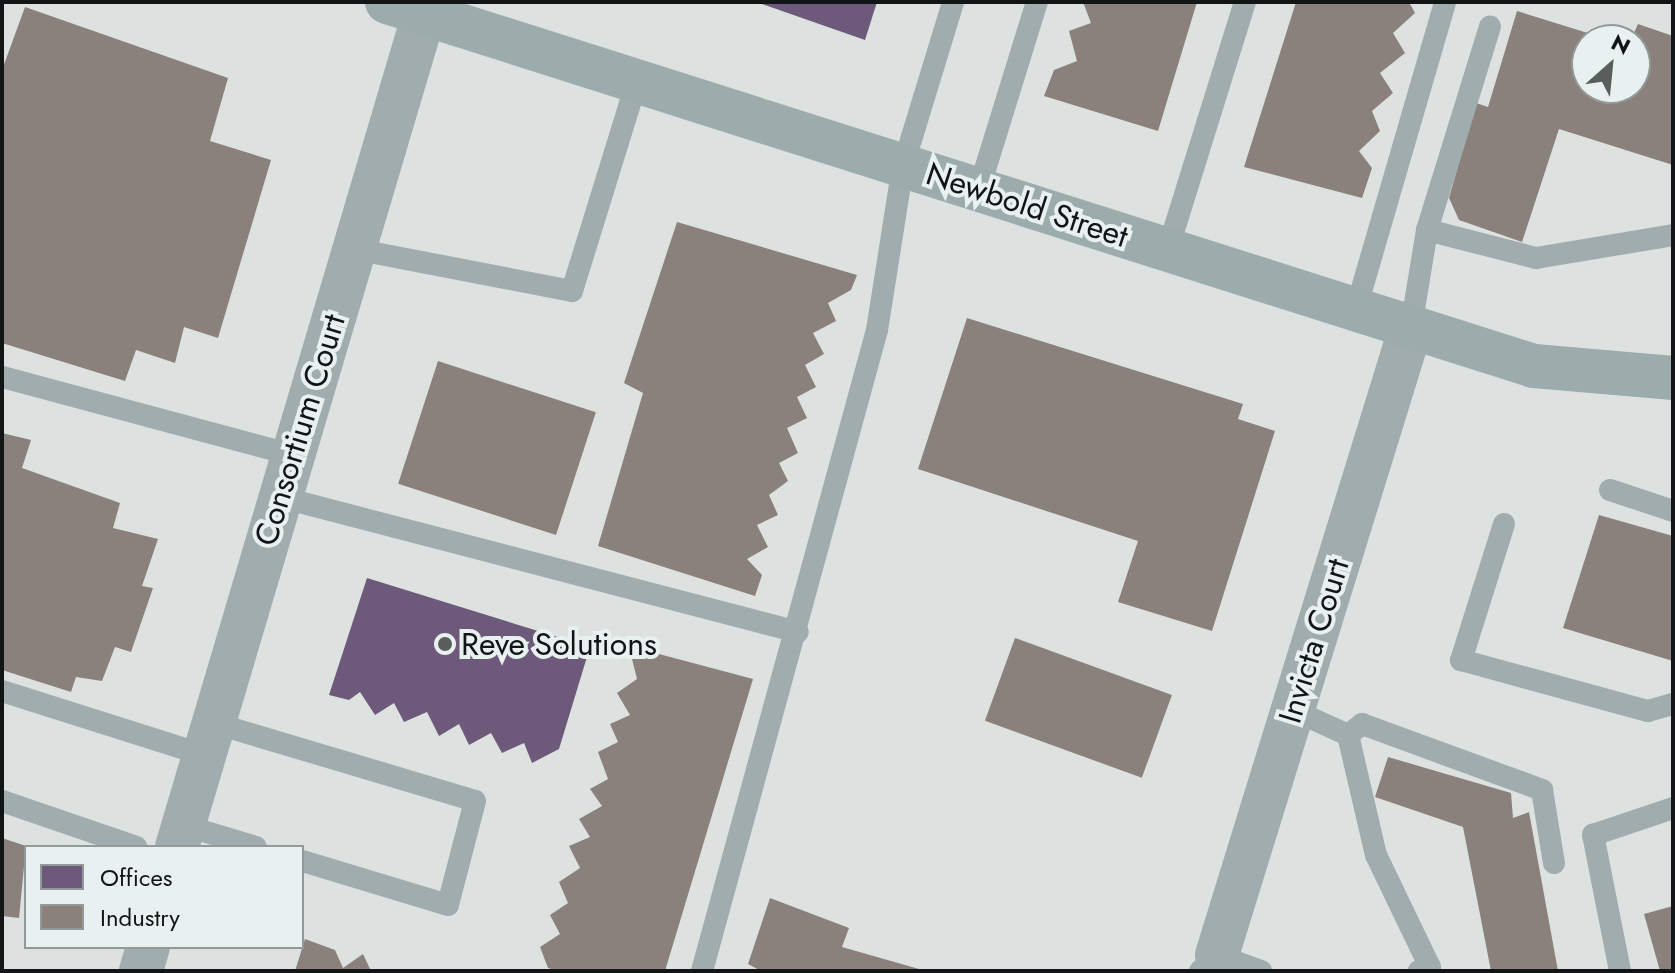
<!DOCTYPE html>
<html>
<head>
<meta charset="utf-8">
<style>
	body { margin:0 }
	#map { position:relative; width:1675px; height:973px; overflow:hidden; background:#dde2e1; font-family:Jost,sans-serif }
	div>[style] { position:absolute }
	.offices>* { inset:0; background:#6d597a }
	.industry>* { inset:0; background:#8a817c; transform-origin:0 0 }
	.lane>* { height:22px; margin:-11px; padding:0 11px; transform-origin:11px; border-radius:11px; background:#a1acae }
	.street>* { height:44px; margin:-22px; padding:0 22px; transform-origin:22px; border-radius:22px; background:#a1acae }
	.secondary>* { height:44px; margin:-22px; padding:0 22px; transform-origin:22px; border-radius:22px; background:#9cabac }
	.dots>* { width:22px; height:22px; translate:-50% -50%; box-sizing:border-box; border:4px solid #e8f1ef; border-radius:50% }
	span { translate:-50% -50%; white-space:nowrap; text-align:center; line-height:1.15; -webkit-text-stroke:8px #e8f1ef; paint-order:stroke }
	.street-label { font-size:32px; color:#121515 }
	.poi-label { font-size:32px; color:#121515 }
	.left { translate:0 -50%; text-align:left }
	.frame { position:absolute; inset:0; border:4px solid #121515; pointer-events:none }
	.legend { position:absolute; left:24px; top:845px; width:280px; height:104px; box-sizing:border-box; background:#e8f1ef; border:2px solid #929998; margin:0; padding:10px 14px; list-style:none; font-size:24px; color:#121515 }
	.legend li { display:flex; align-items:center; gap:16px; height:40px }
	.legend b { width:40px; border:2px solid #929998 }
	.north { position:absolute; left:1571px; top:24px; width:80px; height:80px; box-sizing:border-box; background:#e8f1ef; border:2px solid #929998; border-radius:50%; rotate:27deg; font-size:22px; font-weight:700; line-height:32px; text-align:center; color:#121515 }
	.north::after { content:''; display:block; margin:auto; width:28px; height:36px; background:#595d5c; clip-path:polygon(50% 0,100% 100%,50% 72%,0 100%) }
</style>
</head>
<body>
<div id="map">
	<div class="offices">
		<i style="clip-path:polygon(756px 2px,877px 2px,865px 40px)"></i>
		<i style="clip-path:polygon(367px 578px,590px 647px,559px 749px,532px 763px,524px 743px,502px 753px,491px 733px,469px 745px,459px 724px,439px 736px,427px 712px,404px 722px,394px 703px,375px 715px,360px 692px,349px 700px,329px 695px)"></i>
	</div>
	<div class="industry">
		<i style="clip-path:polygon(1083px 2px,1197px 2px,1158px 131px,1044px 96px,1054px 70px,1077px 61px,1069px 31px,1091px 23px)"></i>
		<i style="clip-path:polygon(1296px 2px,1409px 2px,1415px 13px,1393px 33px,1405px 53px,1380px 73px,1393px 93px,1372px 111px,1380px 131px,1359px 151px,1372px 168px,1362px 198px,1244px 167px)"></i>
		<i style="clip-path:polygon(25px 7px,228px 78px,210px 141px,271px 160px,218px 338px,184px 327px,175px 363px,136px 350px,125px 381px,2px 343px,2px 70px)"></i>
		<i style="clip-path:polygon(1517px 11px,1607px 39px,1587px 40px,1587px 88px,1635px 88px,1631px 40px,1638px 24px,1673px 36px,1673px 165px,1559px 129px,1522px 242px,1459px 220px,1449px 198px,1476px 103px,1488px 107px)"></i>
		<i style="clip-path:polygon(677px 222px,857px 275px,851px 290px,828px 303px,836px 321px,813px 333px,824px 354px,805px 365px,816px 387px,797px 397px,807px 418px,787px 428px,798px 453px,779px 463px,788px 481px,769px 495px,778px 515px,757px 525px,768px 547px,747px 559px,762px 575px,755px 596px,598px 546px,643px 393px,624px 383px)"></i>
		<i style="clip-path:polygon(967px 318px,1243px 404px,1238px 419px,1275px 431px,1212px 631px,1118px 602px,1138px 541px,918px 469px)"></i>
		<i style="left:438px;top:361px;width:166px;height:129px;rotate:18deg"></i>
		<i style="clip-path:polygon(2px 433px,31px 440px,22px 468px,120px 503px,113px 528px,158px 539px,142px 586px,153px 588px,131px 652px,115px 647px,102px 681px,76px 677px,71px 692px,2px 670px)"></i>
		<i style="clip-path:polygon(1599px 515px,1673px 536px,1673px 661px,1563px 628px)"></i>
		<i style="left:1015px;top:638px;width:167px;height:88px;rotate:20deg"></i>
		<i style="clip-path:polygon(644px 650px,753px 679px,665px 971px,559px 971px,548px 968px,540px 947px,560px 934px,550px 915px,568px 903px,559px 882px,580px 868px,569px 846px,590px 837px,579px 819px,602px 806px,590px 789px,608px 779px,598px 752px,618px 742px,610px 724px,630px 715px,617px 693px,637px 679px,632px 659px)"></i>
		<i style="clip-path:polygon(1388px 757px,1511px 793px,1513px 818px,1529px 812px,1558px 971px,1491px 971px,1463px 827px,1375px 797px)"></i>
		<i style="clip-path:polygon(2px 838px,26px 846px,19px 918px,2px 916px)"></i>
		<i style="clip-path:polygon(770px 898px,849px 928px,842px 947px,926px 971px,761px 971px,748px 964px)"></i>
		<i style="clip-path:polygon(1673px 906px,1673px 971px,1660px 971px,1644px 914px)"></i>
		<i style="clip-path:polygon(305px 939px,335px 950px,343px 968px,363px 954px,371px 971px,295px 971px)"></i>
	</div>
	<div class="lane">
		<i style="left:979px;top:189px;width:196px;rotate:-72.8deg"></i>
		<i style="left:1427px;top:230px;width:213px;rotate:-72.8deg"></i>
		<i style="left:354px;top:249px;width:222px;rotate:10.9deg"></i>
		<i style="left:572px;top:291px;width:220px;rotate:-72.8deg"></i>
		<i style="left:1168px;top:249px;width:259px;rotate:-72.7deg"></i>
		<i style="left:1356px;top:309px;width:320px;rotate:-73.8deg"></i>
		<i style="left:1411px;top:327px;width:98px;rotate:-80.6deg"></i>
		<i style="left:1427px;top:230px;width:113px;rotate:14.4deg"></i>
		<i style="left:1536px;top:258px;width:139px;rotate:-9.5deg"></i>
		<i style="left:2px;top:377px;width:301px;rotate:15deg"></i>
		<i style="left:1610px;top:490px;width:66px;rotate:18.4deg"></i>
		<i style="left:280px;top:497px;width:535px;rotate:14.61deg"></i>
		<i style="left:1504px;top:524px;width:143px;rotate:107.5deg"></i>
		<i style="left:1461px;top:660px;width:194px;rotate:15.3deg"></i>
		<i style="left:1648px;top:711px;width:26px;rotate:-16deg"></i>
		<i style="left:2px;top:691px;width:212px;rotate:17.6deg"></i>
		<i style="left:1293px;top:710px;width:60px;rotate:24.4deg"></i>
		<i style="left:1348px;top:735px;width:123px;rotate:76.9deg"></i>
		<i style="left:1376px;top:855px;width:124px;rotate:64.3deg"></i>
		<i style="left:1430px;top:967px;width:12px;rotate:160deg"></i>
		<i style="left:214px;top:723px;width:272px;rotate:16.6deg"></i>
		<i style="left:475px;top:801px;width:107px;rotate:104.6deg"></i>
		<i style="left:448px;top:905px;width:152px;rotate:-163.2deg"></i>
		<i style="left:1348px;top:735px;width:18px;rotate:-38deg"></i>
		<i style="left:1362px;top:724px;width:192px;rotate:20.1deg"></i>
		<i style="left:1542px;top:790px;width:74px;rotate:80.7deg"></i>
		<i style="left:2px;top:801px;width:142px;rotate:18.9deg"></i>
		<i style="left:183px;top:825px;width:76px;rotate:16.8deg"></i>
		<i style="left:702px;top:971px;width:664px;rotate:-74.73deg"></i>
		<i style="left:877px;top:330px;width:166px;rotate:-81deg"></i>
		<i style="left:903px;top:166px;width:171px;rotate:-73deg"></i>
		<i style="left:1200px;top:971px;width:23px;rotate:-43deg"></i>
		<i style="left:1217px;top:955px;width:47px;rotate:20deg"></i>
		<i style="left:1620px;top:971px;width:139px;rotate:-101.2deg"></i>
		<i style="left:1593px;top:835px;width:84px;rotate:-18.6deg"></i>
	</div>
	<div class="street">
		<i style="left:177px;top:847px;width:869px;rotate:-73.48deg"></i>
		<i style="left:1217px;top:955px;width:657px;rotate:-72.83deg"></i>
		<i style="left:141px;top:971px;width:25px;rotate:-74deg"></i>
	</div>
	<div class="secondary">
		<i style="left:387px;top:2px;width:1203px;rotate:17.61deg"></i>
		<i style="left:1534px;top:366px;width:140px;rotate:4.9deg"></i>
	</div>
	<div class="dots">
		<i style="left:445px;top:644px;background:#595d5c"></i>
	</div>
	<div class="street-label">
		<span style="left:1027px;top:205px;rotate:18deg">Newbold Street</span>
		<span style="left:300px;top:430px;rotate:-73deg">Consortium Court</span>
		<span style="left:1314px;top:641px;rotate:-73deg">Invicta Court</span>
	</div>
	<div class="poi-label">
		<span class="left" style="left:461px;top:644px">Reve Solutions</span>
	</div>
	<div class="frame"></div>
	<ul class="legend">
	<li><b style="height:22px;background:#6d597a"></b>Offices</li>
	<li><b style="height:22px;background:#8a817c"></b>Industry</li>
	</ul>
	<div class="north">N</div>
</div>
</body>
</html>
